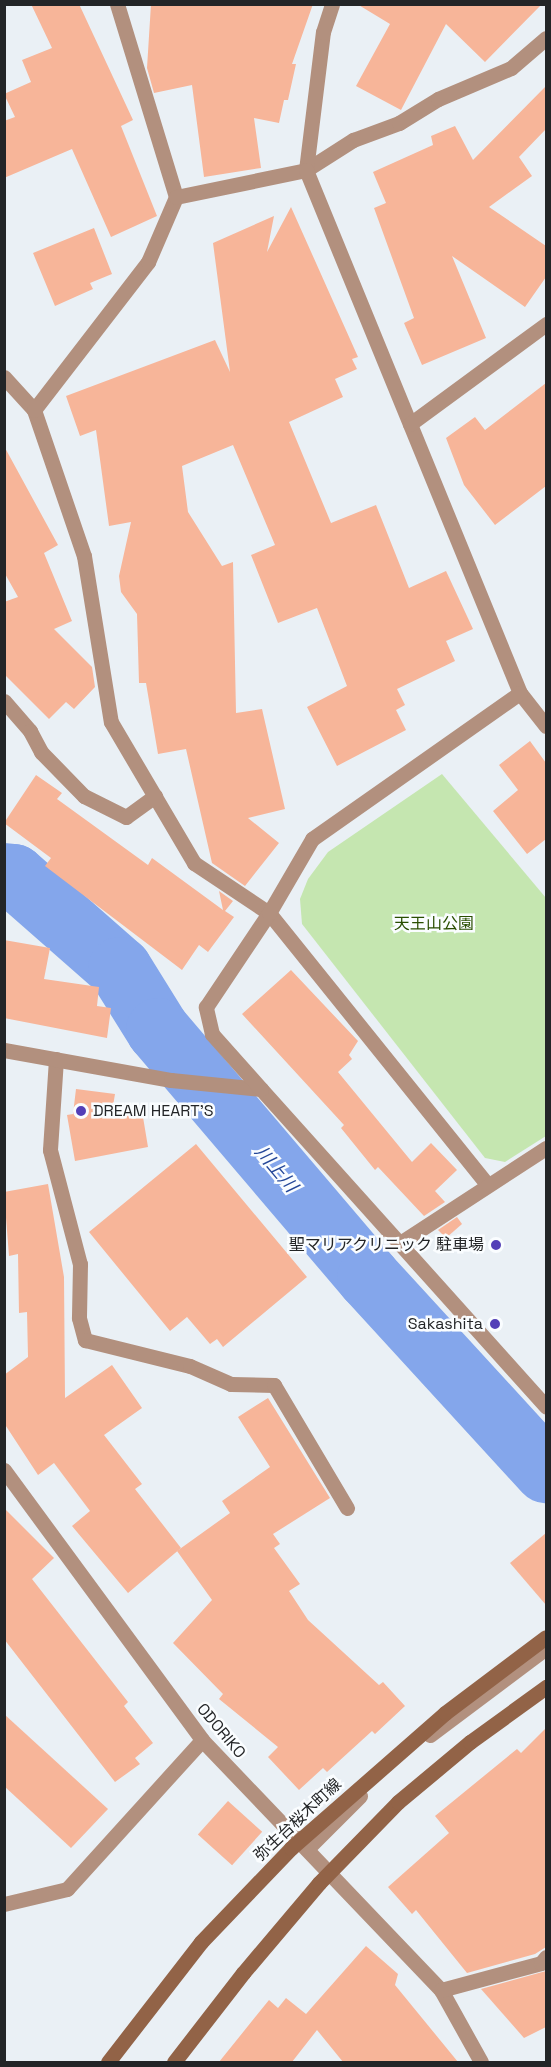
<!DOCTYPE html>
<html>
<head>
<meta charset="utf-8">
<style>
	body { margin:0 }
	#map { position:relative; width:551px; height:2067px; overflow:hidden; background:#eaf0f5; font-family:"Space Grotesk","Noto Sans JP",sans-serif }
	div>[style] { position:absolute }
	.green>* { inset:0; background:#c5e6b0 }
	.river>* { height:64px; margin:-32px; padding:0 32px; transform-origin:32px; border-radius:32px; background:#84a6eb }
	.building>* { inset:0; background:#f7b599; transform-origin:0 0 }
	.service>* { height:15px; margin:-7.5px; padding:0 7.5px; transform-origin:7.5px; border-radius:7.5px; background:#b2907e }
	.minor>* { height:15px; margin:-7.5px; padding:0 7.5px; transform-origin:7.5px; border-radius:7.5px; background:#b2907e }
	.secondary>* { height:15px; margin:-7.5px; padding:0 7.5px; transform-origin:7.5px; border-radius:7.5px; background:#926347 }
	.secondary-bridge>* { height:15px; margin:-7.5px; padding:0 7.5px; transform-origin:7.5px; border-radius:7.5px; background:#926347 }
	.dots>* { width:16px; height:16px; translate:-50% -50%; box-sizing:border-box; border:3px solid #fafdff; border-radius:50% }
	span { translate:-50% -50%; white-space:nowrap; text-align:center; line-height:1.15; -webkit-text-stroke:5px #fafdff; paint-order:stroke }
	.park-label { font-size:16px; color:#294e00 }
	.poi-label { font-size:16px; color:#232527 }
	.left { translate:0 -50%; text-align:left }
	.right { translate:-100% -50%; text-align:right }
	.street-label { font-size:16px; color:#232527 }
	.water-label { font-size:18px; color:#254899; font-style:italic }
	.frame { position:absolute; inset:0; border:6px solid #232527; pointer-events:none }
</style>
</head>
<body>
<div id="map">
	<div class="green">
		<i style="clip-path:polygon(442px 774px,546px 898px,546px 1136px,505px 1162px,485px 1158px,302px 924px,300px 899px,308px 879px,328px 852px)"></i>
	</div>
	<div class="river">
		<i style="left:4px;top:875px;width:10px;rotate:6deg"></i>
		<i style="left:14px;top:876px;width:141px;rotate:41.3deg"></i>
		<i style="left:120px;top:969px;width:72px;rotate:58.1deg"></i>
		<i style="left:158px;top:1030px;width:326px;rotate:49.6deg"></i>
		<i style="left:369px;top:1278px;width:262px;rotate:47.5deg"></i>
	</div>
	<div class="building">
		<i style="clip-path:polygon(31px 4px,79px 4px,133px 120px,121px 126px,157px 216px,111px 237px,72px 149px,4px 178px,4px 121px,15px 117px,4px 94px,31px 82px,22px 60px,52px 48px)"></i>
		<i style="clip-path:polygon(151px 4px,313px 4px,292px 64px,296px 64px,288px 100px,284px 100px,279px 123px,254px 118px,261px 168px,204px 177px,192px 85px,154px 93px,147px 68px)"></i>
		<i style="clip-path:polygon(357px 4px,542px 4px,485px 62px,446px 24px,401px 110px,356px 86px,390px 24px)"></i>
		<i style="clip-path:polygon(546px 86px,546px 129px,519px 157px,532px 176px,489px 207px,546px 246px,546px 277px,525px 307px,452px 256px,486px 338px,422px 365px,404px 323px,414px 318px,374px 208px,386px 203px,373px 172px,433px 145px,431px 136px,455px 126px,473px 160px)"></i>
		<i style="clip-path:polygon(291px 207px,358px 357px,352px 359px,357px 369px,335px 379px,343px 397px,289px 422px,331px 523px,376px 505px,409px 588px,446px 571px,473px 629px,446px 641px,455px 661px,397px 689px,405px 705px,396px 710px,406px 730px,337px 766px,307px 707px,347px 686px,317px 608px,278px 623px,251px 555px,275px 545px,233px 445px,182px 466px,188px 512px,222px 566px,233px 562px,236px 713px,262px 709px,285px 809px,248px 818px,279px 843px,245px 886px,212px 863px,186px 749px,158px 754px,146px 683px,139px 683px,137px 614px,121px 592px,119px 576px,131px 522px,109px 526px,96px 430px,80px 436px,66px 396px,215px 340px,230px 372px,213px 243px,274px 216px,267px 252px)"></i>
		<i style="clip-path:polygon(94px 228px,112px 274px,90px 283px,93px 289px,55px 306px,33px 253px)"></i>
		<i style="clip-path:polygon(546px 383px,546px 486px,495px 525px,464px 485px,446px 438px,475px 417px,485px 430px)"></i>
		<i style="clip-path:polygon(4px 446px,58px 545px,44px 553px,72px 621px,54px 629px,92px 667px,95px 687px,74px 709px,66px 702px,49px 719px,4px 674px,4px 602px,18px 597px,4px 572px)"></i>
		<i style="clip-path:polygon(530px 741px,546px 763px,546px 839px,527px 854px,493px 811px,518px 790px,499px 765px)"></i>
		<i style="clip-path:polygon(36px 775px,62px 793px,57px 799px,148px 865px,152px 858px,223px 910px,219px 891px,233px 901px,225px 911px,234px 917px,208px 952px,199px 945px,182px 970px,45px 866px,51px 858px,4px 823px)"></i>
		<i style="clip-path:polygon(4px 940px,50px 948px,44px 979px,99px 987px,97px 1006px,111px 1008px,107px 1038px,4px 1018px)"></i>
		<i style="clip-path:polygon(291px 970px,358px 1041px,349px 1055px,352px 1059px,338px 1072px,412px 1162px,431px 1143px,457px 1170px,435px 1191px,445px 1202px,424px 1216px,378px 1167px,375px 1170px,341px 1128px,344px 1125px,242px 1014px)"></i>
		<i style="clip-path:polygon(76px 1089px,115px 1094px,113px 1106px,125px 1104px,126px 1114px,142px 1111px,148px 1147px,75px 1161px,67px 1115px,73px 1114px)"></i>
		<i style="clip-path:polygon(196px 1144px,307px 1277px,223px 1347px,217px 1339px,210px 1344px,187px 1317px,170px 1331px,89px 1232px)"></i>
		<i style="clip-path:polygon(48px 1184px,64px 1277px,65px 1398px,112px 1365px,142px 1408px,104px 1435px,142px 1484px,135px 1489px,181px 1548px,128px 1593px,72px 1526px,90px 1511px,54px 1463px,38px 1475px,4px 1423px,4px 1375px,28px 1357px,27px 1312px,19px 1313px,18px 1254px,9px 1256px,4px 1192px)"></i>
		<i style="clip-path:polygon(457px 1217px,462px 1224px,446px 1238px,438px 1230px)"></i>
		<i style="clip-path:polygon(268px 1398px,330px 1498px,273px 1534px,280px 1544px,274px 1548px,300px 1584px,289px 1591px,308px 1620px,379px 1685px,383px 1682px,405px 1706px,375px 1734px,372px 1731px,327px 1772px,323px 1768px,299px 1790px,268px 1757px,278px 1747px,219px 1699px,223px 1694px,173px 1643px,212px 1600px,177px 1551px,230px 1513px,222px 1501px,270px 1467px,238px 1417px)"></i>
		<i style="clip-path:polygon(4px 1508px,54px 1558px,32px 1579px,128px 1702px,124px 1706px,153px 1743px,135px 1758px,140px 1764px,115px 1782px,4px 1639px)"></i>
		<i style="clip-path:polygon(546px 1533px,546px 1605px,510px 1563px)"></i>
		<i style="clip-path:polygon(4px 1714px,108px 1809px,71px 1848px,4px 1786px)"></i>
		<i style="clip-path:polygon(546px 1728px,546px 1947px,535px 1954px,467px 1973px,416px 1910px,412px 1914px,388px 1887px,449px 1833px,435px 1816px,517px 1749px,521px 1753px)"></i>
		<i style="left:228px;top:1801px;width:46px;height:45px;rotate:42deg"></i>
		<i style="clip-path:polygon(366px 1946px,398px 1974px,395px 1985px,458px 2062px,343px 2062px,317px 2030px,292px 2062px,219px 2062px,269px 2000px,278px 2008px,286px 1998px,306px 2014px)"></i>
		<i style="clip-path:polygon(546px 1971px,546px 2027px,524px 2038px,481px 1989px)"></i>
	</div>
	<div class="service">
		<i style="left:306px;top:170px;width:56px;rotate:-32.6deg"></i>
		<i style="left:353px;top:140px;width:49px;rotate:-20.3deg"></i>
		<i style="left:399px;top:123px;width:46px;rotate:-31.6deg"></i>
		<i style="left:438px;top:99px;width:79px;rotate:-23deg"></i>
		<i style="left:511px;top:68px;width:46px;rotate:-40.6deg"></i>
		<i style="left:4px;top:701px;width:40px;rotate:49deg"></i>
		<i style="left:30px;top:731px;width:24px;rotate:62deg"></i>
		<i style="left:41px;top:752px;width:62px;rotate:45.7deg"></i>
		<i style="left:84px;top:796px;width:47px;rotate:26.6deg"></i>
		<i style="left:126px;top:817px;width:36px;rotate:-36deg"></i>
		<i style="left:56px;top:1059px;width:91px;rotate:93.8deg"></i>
		<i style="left:50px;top:1150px;width:118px;rotate:75.3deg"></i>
		<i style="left:80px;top:1264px;width:54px;rotate:91.1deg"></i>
		<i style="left:79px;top:1318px;width:23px;rotate:75deg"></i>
		<i style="left:85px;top:1340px;width:108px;rotate:13.9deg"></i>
		<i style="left:190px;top:1366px;width:45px;rotate:23.7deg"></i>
		<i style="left:231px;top:1384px;width:43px;rotate:1.3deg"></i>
		<i style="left:274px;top:1385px;width:143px;rotate:59.3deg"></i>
	</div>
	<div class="minor">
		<i style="left:117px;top:4px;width:202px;rotate:73deg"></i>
		<i style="left:306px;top:170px;width:139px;rotate:-83deg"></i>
		<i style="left:323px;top:32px;width:29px;rotate:-72deg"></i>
		<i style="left:4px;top:377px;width:45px;rotate:47.7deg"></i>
		<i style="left:34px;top:410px;width:154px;rotate:71.1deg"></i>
		<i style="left:84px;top:556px;width:168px;rotate:80.8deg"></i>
		<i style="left:111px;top:722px;width:164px;rotate:59.5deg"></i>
		<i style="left:194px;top:863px;width:90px;rotate:33.7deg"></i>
		<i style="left:269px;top:913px;width:348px;rotate:51.2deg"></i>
		<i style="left:34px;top:410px;width:187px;rotate:-52.4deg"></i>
		<i style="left:148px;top:262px;width:71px;rotate:-66.7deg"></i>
		<i style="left:176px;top:197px;width:133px;rotate:-11.7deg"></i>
		<i style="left:306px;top:170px;width:565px;rotate:67.75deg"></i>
		<i style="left:520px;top:693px;width:42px;rotate:51.8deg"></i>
		<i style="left:410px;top:424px;width:169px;rotate:-36.3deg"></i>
		<i style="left:4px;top:1050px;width:170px;rotate:10.2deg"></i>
		<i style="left:171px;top:1080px;width:90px;rotate:5.7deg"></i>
		<i style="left:261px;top:1089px;width:427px;rotate:48.1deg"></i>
		<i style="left:261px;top:1089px;width:74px;rotate:-131.7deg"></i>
		<i style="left:212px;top:1034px;width:28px;rotate:-103deg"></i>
		<i style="left:206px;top:1007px;width:113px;rotate:-56.2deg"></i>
		<i style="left:269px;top:913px;width:86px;rotate:-59.8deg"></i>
		<i style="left:312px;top:839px;width:254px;rotate:-35.1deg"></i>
		<i style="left:400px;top:1243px;width:174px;rotate:-33.1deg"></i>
		<i style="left:4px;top:1470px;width:335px;rotate:53.7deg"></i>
		<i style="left:202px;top:1740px;width:346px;rotate:46.3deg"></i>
		<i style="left:441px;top:1990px;width:82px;rotate:60.9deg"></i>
		<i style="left:430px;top:1735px;width:145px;rotate:-36.9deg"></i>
		<i style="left:307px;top:1849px;width:75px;rotate:-45deg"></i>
		<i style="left:4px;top:1904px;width:65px;rotate:-13.4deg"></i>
		<i style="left:67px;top:1889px;width:201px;rotate:-47.8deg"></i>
		<i style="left:441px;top:1990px;width:104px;rotate:-15.1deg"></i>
		<i style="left:541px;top:1963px;width:8px;rotate:-50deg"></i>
	</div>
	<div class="secondary">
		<i style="left:108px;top:2062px;width:152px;rotate:-52.2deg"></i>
		<i style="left:174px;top:2062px;width:113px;rotate:-52.2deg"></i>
	</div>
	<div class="secondary-bridge">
		<i style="left:201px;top:1942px;width:130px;rotate:-46.2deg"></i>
		<i style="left:291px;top:1848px;width:205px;rotate:-41.2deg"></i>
		<i style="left:445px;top:1713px;width:126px;rotate:-37deg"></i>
		<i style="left:243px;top:1973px;width:118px;rotate:-49.8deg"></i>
		<i style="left:319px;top:1883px;width:113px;rotate:-45.7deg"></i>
		<i style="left:398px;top:1802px;width:94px;rotate:-39.8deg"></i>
		<i style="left:470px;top:1742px;width:94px;rotate:-35.9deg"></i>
	</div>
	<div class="dots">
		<i style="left:81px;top:1111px;background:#533fb7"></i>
		<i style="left:496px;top:1245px;background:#533fb7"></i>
		<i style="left:495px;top:1324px;background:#533fb7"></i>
	</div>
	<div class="park-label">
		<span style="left:434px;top:924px">天王山公園</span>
	</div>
	<div class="poi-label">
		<span class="left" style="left:93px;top:1111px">DREAM HEART'S</span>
		<span class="right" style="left:484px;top:1245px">聖マリアクリニック 駐車場</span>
		<span class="right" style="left:483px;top:1324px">Sakashita</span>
	</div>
	<div class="street-label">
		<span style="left:221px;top:1731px;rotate:50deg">ODORIKO</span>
		<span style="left:298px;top:1820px;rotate:-43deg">弥生台桜木町線</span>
	</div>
	<div class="water-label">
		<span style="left:276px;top:1169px;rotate:50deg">川上川</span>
	</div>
	<div class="frame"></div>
</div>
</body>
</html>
